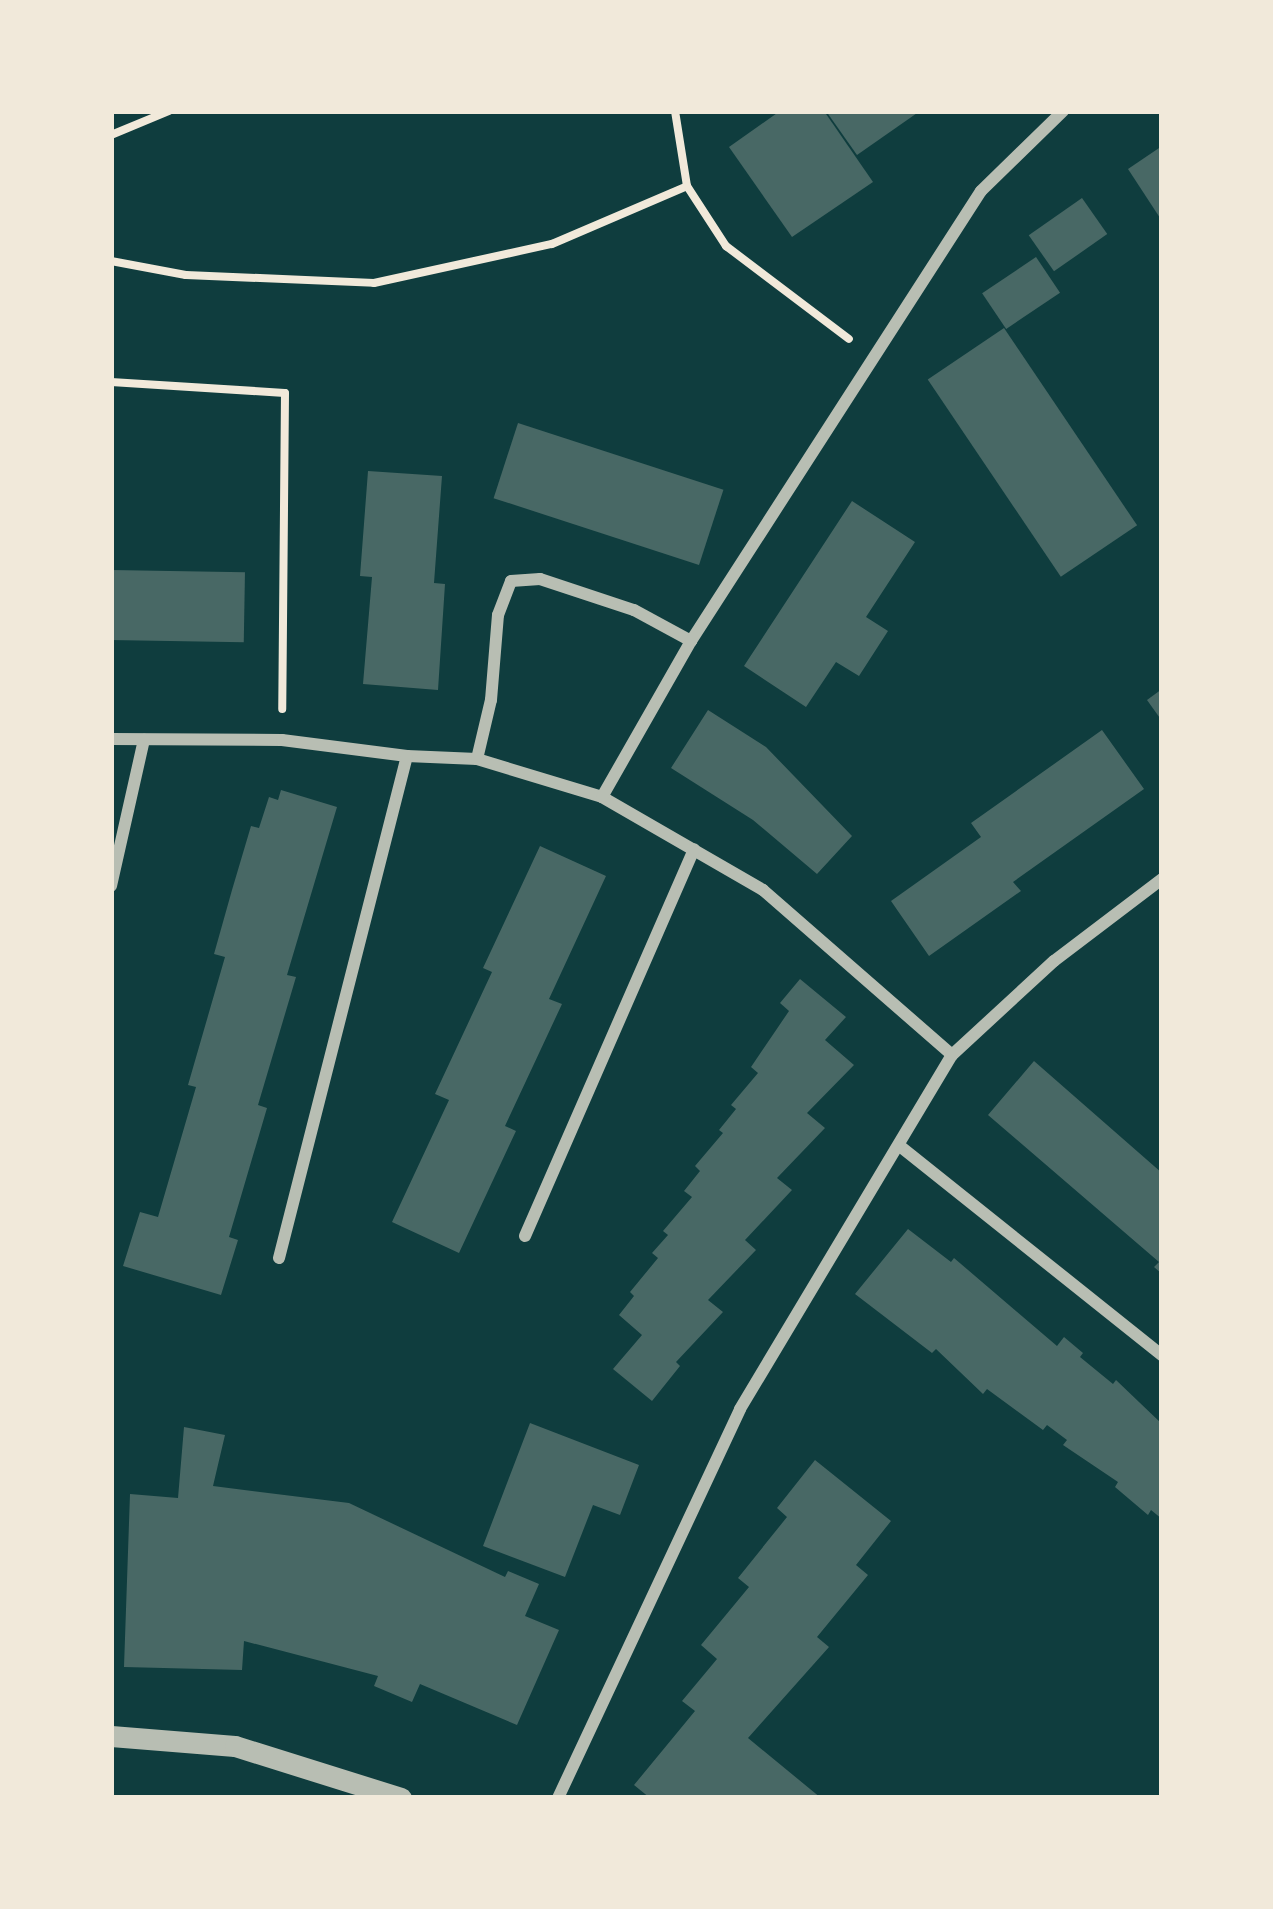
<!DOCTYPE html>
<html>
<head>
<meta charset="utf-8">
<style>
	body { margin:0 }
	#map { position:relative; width:1273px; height:1909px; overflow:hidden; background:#0f3d3e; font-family:"Exo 2",sans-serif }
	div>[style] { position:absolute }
	.building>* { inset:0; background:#486865; transform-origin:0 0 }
	.path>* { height:8px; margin:-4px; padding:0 4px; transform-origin:4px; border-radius:4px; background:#f1e9da }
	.minor>* { height:12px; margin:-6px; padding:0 6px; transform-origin:6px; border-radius:6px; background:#b8beb3 }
	.tertiary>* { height:21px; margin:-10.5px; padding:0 10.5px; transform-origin:10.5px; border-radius:10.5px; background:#b8beb3 }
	span { translate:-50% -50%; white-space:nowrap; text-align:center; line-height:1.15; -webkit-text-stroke:10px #f1e9da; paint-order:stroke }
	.frame { position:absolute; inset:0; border:114px solid #f1e9da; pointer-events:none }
</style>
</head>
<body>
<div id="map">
	<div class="building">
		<i style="clip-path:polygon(780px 111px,824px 111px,873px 182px,792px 237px,729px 147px)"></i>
		<i style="clip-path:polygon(826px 111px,920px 111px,857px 155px)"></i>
		<i style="clip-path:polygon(1162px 146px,1162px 221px,1128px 169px)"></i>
		<i style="left:1082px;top:198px;width:44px;height:65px;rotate:55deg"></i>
		<i style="left:1036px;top:257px;width:43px;height:65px;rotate:56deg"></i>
		<i style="left:1004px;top:328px;width:238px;height:92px;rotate:56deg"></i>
		<i style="left:518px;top:423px;width:216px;height:79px;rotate:18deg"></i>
		<i style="clip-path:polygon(368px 471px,442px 476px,434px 583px,445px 584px,438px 690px,363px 684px,372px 577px,360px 576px)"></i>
		<i style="clip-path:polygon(852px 501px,915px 542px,866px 617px,888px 631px,859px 676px,836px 662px,806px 707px,744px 666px)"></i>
		<i style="left:111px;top:570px;width:134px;height:70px;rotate:1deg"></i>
		<i style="clip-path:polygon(1162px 689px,1162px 721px,1147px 700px)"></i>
		<i style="clip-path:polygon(708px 710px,766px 747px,852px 836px,817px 874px,753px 820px,671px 768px)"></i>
		<i style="clip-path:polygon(1102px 730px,1144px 789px,1013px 882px,1021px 891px,929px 956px,891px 901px,981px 837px,971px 823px)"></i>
		<i style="clip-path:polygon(281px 790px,337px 807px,287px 975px,296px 977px,258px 1105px,267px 1108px,229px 1237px,238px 1240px,221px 1295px,123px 1266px,140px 1212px,158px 1217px,196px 1087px,188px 1085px,225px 957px,214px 954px,232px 890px,251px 826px,259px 828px,269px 797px,278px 800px)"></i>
		<i style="clip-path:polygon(540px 846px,606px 876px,549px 999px,562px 1004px,505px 1126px,516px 1131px,459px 1253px,392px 1222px,449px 1100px,435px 1094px,492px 972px,483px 968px)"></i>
		<i style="clip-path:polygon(800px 979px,846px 1017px,825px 1040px,854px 1065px,807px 1113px,825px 1128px,777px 1178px,792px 1190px,745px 1240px,756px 1250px,708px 1300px,723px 1312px,676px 1362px,680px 1366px,652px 1401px,613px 1369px,642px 1335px,619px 1315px,634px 1296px,630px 1292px,658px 1258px,652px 1253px,668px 1235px,663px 1231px,692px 1197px,684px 1191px,700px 1171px,695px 1166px,723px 1133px,719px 1130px,736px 1109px,731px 1105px,758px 1073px,751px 1067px,789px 1011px,780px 1003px)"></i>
		<i style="clip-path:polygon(1034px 1061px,1162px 1173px,1162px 1274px,1154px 1267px,1159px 1262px,988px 1115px)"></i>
		<i style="clip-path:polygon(908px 1229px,951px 1262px,954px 1258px,1057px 1346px,1064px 1337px,1083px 1353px,1080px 1357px,1113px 1384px,1116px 1380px,1162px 1424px,1162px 1519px,1151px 1510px,1148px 1515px,1115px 1487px,1118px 1482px,1063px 1445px,1067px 1440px,1047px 1425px,1043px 1430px,987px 1389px,983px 1394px,936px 1349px,932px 1353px,855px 1294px)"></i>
		<i style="clip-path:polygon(530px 1423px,639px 1465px,620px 1515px,593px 1505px,565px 1577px,483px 1546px)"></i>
		<i style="clip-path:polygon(184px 1427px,225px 1435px,213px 1486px,349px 1503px,505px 1577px,508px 1571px,539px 1584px,525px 1616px,559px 1630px,517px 1725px,420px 1684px,412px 1702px,374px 1686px,378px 1676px,244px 1641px,242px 1670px,124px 1667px,130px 1494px,178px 1498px)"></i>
		<i style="clip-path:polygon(815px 1460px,891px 1521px,856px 1565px,868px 1575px,817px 1637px,829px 1647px,748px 1738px,821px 1798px,650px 1798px,634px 1785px,695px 1711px,682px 1701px,717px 1659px,701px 1645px,749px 1587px,738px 1578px,787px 1517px,777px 1508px)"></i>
	</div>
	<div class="path">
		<i style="left:675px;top:111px;width:76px;rotate:80.9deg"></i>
		<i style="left:687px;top:186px;width:72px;rotate:57deg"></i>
		<i style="left:726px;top:246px;width:154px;rotate:37.1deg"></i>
		<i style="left:111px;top:135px;width:63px;rotate:-22.5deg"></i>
		<i style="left:111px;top:261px;width:76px;rotate:10.6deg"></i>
		<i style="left:186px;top:275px;width:188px;rotate:2.4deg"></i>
		<i style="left:374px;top:283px;width:182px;rotate:-12.4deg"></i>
		<i style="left:552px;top:244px;width:147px;rotate:-23.2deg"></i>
		<i style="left:111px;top:382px;width:174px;rotate:3.6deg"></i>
		<i style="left:285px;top:393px;width:316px;rotate:90.5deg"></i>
	</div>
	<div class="minor">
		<i style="left:111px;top:739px;width:171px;rotate:0.3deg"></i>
		<i style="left:282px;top:740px;width:126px;rotate:7.3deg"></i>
		<i style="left:407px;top:756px;width:70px;rotate:2.5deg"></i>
		<i style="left:477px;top:759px;width:131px;rotate:16.9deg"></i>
		<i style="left:602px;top:797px;width:186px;rotate:30deg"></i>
		<i style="left:763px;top:890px;width:251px;rotate:41.1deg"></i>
		<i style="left:477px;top:759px;width:61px;rotate:-76.7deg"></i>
		<i style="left:491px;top:700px;width:85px;rotate:-85.3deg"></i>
		<i style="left:498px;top:615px;width:36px;rotate:-69deg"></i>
		<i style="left:511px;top:581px;width:29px;rotate:-4deg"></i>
		<i style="left:540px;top:579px;width:99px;rotate:18.3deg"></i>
		<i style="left:634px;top:610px;width:65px;rotate:28.5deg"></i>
		<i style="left:602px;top:797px;width:180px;rotate:-60.3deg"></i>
		<i style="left:691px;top:641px;width:535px;rotate:-57.2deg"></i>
		<i style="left:981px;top:191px;width:115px;rotate:-44.3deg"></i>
		<i style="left:111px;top:886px;width:150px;rotate:-77.3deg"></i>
		<i style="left:901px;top:1147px;width:334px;rotate:38.6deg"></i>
		<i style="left:525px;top:1236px;width:422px;rotate:-66.4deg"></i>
		<i style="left:279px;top:1258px;width:518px;rotate:-75.7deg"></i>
		<i style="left:558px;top:1798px;width:429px;rotate:-64.9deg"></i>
		<i style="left:740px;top:1409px;width:413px;rotate:-59.1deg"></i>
		<i style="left:952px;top:1055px;width:139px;rotate:-42.7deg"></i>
		<i style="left:1054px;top:961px;width:136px;rotate:-37.2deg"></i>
	</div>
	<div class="tertiary">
		<i style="left:111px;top:1736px;width:124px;rotate:4.6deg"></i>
		<i style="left:235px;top:1746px;width:174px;rotate:17.4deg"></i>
	</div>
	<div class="frame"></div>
</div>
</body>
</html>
